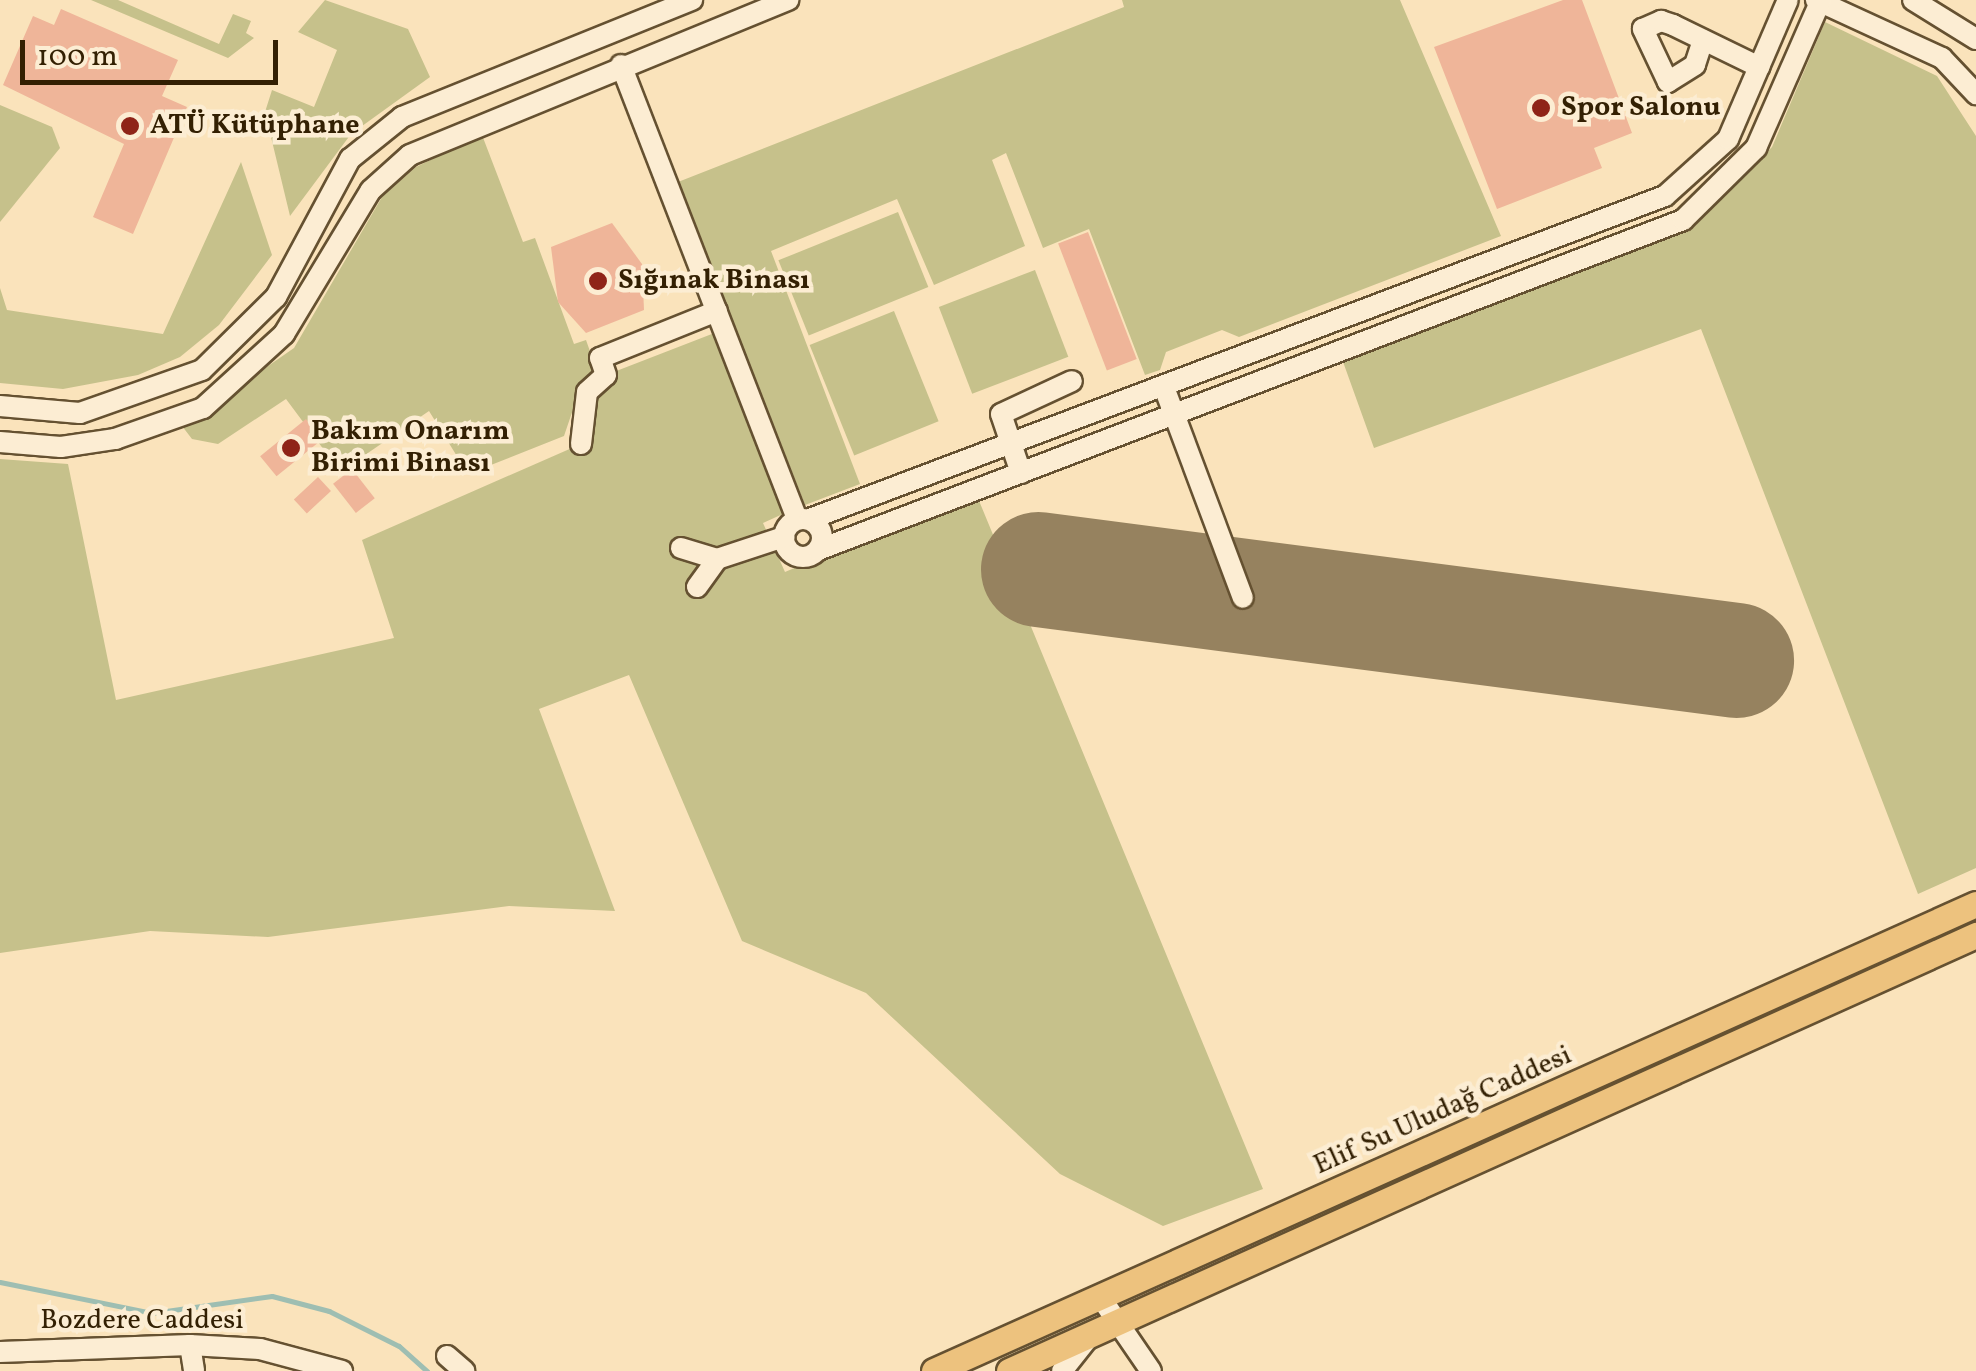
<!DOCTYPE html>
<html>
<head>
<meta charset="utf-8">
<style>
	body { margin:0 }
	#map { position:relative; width:1976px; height:1371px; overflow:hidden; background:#fae3bb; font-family:Vollkorn,serif }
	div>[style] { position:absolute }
	.green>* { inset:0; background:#c6c18b; transform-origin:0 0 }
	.stream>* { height:5px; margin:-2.5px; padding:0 2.5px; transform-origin:2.5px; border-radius:2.5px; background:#9ebeb2 }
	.runway>* { height:115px; margin:-57.5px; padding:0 57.5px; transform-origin:57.5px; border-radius:57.5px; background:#96825f }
	.building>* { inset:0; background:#efb599; transform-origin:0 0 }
	.roads { filter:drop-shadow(2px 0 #655131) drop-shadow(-2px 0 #655131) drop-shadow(0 2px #655131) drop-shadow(0 -2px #655131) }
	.minor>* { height:20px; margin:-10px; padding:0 10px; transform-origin:10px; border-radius:10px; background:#fcedd3 }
	.minor>.ring { margin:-10px; padding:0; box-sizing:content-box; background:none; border:20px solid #fcedd3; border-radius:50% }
	.major>* { height:25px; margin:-12.5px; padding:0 12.5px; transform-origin:12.5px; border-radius:12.5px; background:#edc27e }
	.dots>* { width:28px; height:28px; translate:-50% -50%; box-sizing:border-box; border:5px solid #fcedd3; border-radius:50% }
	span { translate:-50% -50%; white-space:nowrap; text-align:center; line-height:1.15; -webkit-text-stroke:9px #fcedd3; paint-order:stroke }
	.poi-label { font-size:28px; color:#332003; font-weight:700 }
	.left { translate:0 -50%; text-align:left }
	.street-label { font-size:28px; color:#332003 }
	.scale { position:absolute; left:20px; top:40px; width:258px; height:45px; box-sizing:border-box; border:5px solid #332003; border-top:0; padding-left:12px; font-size:30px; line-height:35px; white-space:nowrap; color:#332003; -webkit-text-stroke:8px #fcedd3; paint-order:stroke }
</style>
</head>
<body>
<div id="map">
	<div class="green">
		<i style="clip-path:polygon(91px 0,118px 0,219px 44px,233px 14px,251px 21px,246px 33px,254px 38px,228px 58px)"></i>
		<i style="clip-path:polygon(325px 0,408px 29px,430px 77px,351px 134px,290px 216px,265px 112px,272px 90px,314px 107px,337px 50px,298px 32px)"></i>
		<i style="clip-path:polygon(1122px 0,1400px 0,1501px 236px,1239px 337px,1222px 330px,1166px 352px,1160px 370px,1145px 375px,1089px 229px,1043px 248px,1006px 153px,992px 160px,1025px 246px,934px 285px,897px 199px,771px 251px,860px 484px,805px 505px,678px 182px,1124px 7px)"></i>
		<i style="clip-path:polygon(1825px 22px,1937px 76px,1976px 136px,1976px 868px,1918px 894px,1701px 329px,1374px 448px,1342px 359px,1692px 229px,1772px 147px)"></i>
		<i style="clip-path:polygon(0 105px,52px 127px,60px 148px,0 222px)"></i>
		<i style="clip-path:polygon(482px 135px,523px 242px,535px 238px,574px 344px,586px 340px,598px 374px,583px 380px,564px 436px,468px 474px,429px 411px,349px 466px,336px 447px,327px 454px,286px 399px,218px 444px,192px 439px,182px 426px,294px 348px,382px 197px,416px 167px)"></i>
		<i style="clip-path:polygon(241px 162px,272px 255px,219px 325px,180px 357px,138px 375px,63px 389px,0 383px,0 288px,7px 310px,163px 334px)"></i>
		<i style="left:898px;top:212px;width:81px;height:129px;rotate:68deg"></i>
		<i style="left:1035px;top:270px;width:93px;height:103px;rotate:69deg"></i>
		<i style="left:894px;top:311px;width:119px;height:91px;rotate:68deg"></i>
		<i style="clip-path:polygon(717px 332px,785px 513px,763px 523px,785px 572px,975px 491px,1263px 1189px,1163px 1226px,1060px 1174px,866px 993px,742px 941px,629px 675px,539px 709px,615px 911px,509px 906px,268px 937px,150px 931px,0 953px,0 459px,68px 464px,116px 700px,394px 638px,362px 540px,581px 444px,606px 375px)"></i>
	</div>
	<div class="stream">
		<i style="left:0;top:1282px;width:155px;rotate:11.5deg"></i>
		<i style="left:152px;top:1313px;width:121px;rotate:-8.1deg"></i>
		<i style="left:272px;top:1296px;width:59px;rotate:14.7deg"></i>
		<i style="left:329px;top:1311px;width:78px;rotate:26.6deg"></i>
		<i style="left:399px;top:1346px;width:38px;rotate:42deg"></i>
	</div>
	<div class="runway">
		<i style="left:1038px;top:569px;width:704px;rotate:7.43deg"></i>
	</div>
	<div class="building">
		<i style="clip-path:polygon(1563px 0,1582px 0,1632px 133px,1594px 148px,1602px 168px,1497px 209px,1434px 47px)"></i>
		<i style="clip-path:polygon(61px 9px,178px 60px,162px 96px,187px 107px,133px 234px,93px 217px,124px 144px,3px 85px,33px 16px,54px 25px)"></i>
		<i style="clip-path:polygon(612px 223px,642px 264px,644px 310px,586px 333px,558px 302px,551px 247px)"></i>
		<i style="left:1088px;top:232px;width:136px;height:32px;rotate:69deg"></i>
		<i style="left:306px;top:419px;width:26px;height:59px;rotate:51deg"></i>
		<i style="left:352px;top:469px;width:37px;height:24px;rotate:52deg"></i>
		<i style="left:318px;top:477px;width:19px;height:33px;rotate:47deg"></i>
	</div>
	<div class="roads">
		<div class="minor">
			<i style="left:1816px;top:0;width:139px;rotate:24.7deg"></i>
			<i style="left:1942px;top:58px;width:50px;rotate:46.6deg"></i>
			<i style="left:1913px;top:0;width:74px;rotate:31.8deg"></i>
			<i style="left:1703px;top:40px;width:26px;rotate:108deg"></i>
			<i style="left:1695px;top:65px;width:32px;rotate:148deg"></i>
			<i style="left:1668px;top:82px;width:59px;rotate:-115.3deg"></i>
			<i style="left:1643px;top:29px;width:20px;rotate:-24deg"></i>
			<i style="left:1661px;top:21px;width:13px;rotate:18deg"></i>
			<i style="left:1673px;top:25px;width:96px;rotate:26deg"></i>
			<i style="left:621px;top:65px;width:487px;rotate:68.8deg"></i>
			<i style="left:1164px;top:387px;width:225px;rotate:69.5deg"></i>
			<i style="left:0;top:406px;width:80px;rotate:5deg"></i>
			<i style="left:80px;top:413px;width:129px;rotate:-19.4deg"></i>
			<i style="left:202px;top:370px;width:104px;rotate:-44.6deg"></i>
			<i style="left:276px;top:297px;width:157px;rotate:-61.8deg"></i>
			<i style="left:350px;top:159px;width:67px;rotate:-38.9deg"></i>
			<i style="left:402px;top:117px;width:313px;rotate:-22deg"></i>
			<i style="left:0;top:442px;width:61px;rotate:4.7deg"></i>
			<i style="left:61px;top:447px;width:55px;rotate:-8.4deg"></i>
			<i style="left:115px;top:439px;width:93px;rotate:-19.4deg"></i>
			<i style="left:203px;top:408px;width:110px;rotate:-42.4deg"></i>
			<i style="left:284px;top:334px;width:168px;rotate:-58.9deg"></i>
			<i style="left:371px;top:190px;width:52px;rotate:-41.9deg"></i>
			<i style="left:410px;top:155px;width:409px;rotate:-22.3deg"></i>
			<i style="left:581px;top:444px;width:52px;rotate:-83.4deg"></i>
			<i style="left:587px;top:392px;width:25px;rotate:-42deg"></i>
			<i style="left:606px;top:375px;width:18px;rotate:-109deg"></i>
			<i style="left:600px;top:358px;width:126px;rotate:-21.9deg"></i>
			<i style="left:1021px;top:473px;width:62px;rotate:-108.7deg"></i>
			<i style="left:1001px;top:414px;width:78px;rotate:-24.9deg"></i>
			<i class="ring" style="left:784px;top:519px;width:18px;height:18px"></i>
			<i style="left:810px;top:519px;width:914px;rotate:-20.7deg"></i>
			<i style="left:1665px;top:196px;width:85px;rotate:-42.1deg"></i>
			<i style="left:1728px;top:139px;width:151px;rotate:-66.7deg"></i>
			<i style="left:681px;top:548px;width:38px;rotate:17deg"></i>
			<i style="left:818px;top:550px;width:926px;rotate:-20.88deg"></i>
			<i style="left:1683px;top:220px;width:103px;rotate:-44.6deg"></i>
			<i style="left:1756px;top:148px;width:162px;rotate:-66.3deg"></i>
			<i style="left:697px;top:587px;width:34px;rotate:-54deg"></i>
			<i style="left:717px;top:559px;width:71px;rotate:-18.2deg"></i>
			<i style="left:1101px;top:1298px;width:88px;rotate:55.6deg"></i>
			<i style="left:190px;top:1345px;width:26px;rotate:81deg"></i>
			<i style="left:0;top:1352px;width:190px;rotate:-2.1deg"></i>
			<i style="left:190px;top:1345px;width:70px;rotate:3.3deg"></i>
			<i style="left:260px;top:1349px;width:85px;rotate:15deg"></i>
			<i style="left:447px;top:1356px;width:23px;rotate:41deg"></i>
			<i style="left:1062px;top:1371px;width:43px;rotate:-51.5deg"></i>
		</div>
		<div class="major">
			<i style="left:934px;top:1371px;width:1142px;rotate:-24.14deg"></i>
			<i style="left:1009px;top:1371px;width:1061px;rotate:-24.27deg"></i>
		</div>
	</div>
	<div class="dots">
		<i style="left:1541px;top:108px;background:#8f2418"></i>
		<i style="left:130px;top:126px;background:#8f2418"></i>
		<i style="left:598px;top:281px;background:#8f2418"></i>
		<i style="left:291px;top:448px;background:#8f2418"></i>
	</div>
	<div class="poi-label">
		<span class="left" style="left:1561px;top:108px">Spor Salonu</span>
		<span class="left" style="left:150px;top:126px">ATÜ Kütüphane</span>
		<span class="left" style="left:618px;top:281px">Sığınak Binası</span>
		<span class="left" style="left:311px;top:448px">Bakım Onarım<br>Birimi Binası</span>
	</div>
	<div class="street-label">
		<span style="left:1443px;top:1111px;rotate:-24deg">Elif Su Uludağ Caddesi</span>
		<span style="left:142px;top:1321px">Bozdere Caddesi</span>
	</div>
	<div class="scale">100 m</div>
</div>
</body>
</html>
